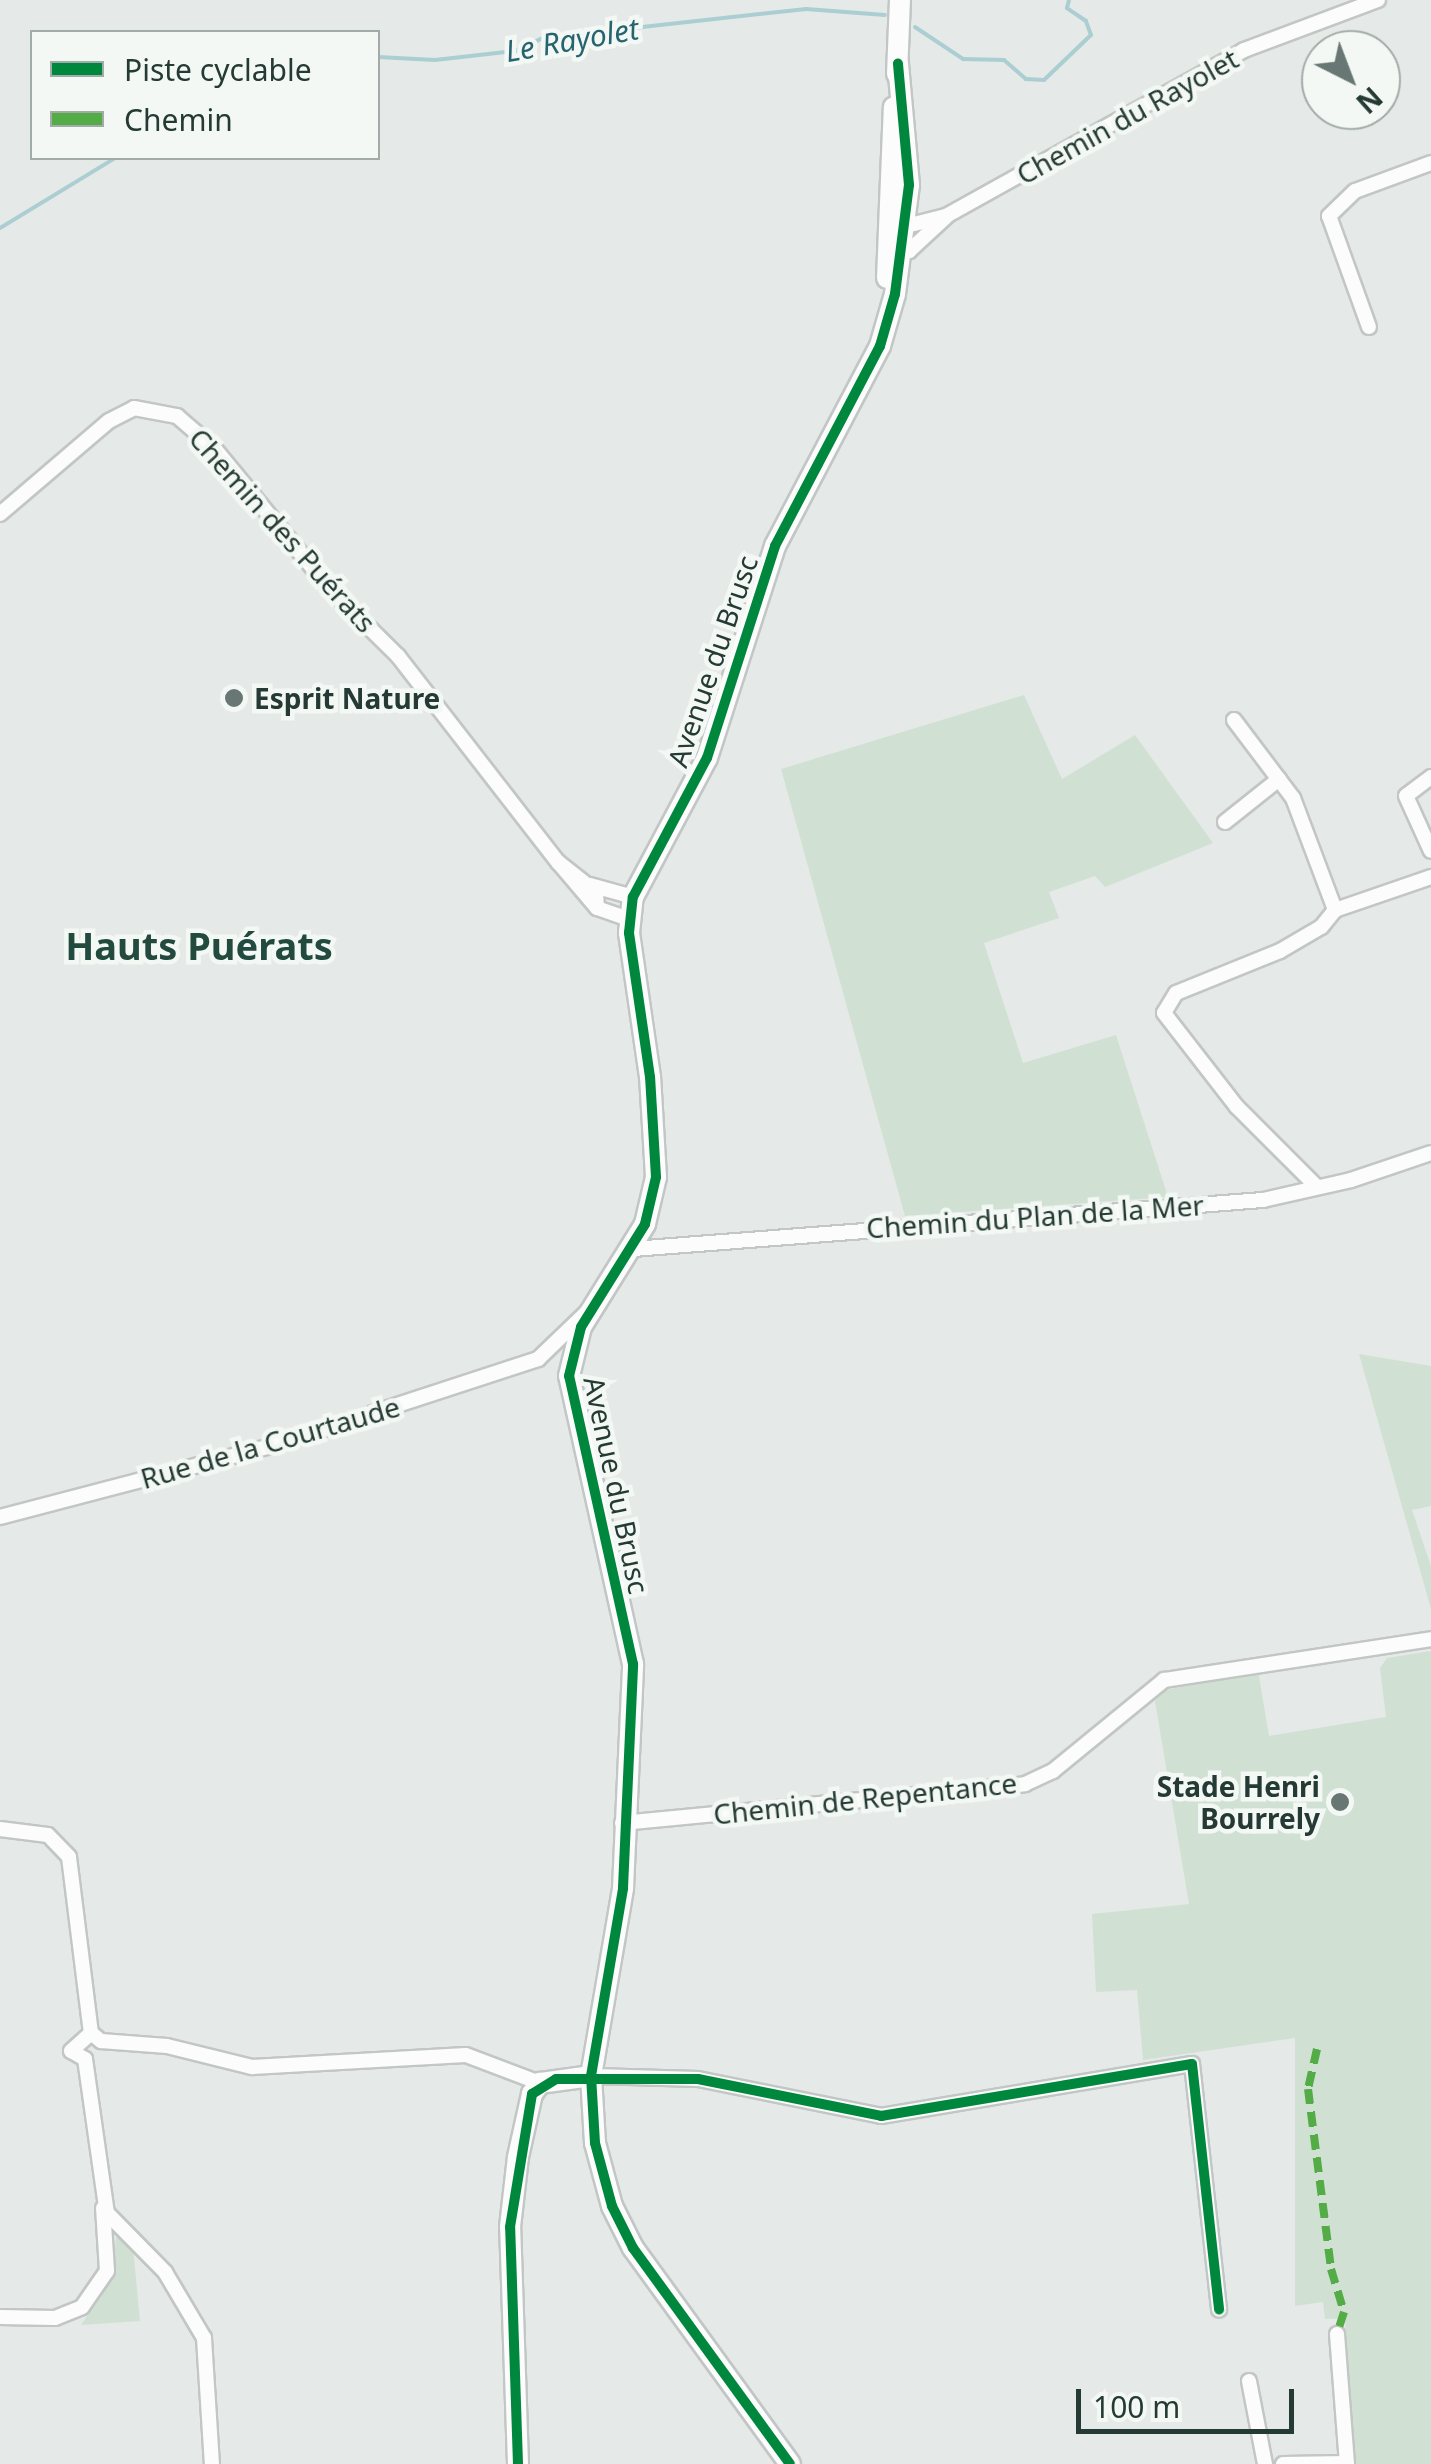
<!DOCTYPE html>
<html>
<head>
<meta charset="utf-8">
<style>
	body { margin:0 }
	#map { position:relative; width:1431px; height:2464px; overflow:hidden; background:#e5e9e7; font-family:"Noto Sans",sans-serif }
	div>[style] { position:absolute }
	.green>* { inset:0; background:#d0e1d4 }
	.stream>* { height:4px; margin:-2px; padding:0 2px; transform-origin:2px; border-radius:2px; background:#abced2 }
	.roads { filter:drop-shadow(2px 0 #c2c6c4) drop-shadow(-2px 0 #c2c6c4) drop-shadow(0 2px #c2c6c4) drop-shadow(0 -2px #c2c6c4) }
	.street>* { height:14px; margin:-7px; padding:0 7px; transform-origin:7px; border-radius:7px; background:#fbfcfb }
	.secondary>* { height:20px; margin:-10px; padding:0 10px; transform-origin:10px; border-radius:10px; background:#fbfcfb }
	.quiet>* { height:8px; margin-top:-4px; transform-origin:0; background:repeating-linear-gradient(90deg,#53ac45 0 15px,transparent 0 23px) }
	.cycleway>* { height:10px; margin:-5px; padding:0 5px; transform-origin:5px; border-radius:5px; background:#00873e }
	.dots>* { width:28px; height:28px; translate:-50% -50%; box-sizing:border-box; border:5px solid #f3f8f5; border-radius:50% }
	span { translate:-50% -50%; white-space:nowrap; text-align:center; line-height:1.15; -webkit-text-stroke:9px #f3f8f5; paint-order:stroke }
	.street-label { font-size:28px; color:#253a34 }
	.poi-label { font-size:28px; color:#253a34; font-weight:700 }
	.left { translate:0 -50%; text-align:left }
	.right { translate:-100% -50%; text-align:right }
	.water-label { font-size:30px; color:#26656f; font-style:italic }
	.district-label { font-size:38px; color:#234a3f; font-weight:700 }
	.legend { position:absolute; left:30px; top:30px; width:350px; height:130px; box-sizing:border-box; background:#f3f8f5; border:2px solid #a1aca8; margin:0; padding:12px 18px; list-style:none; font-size:30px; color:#253a34 }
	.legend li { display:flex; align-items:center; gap:20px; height:50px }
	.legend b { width:50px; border:2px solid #a1aca8 }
	.north { position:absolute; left:1301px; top:30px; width:100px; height:100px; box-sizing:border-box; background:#f3f8f5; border:2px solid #a1aca8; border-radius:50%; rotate:138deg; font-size:28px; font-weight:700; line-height:40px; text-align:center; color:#253a34 }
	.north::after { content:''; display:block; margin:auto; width:35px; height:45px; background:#687773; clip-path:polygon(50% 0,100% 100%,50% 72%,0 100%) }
	.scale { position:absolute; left:1076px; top:2389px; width:218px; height:45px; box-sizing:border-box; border:5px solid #253a34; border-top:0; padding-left:12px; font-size:30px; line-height:35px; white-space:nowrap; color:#253a34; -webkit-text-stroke:8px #f3f8f5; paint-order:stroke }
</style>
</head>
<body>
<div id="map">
	<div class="green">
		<i style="clip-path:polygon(1024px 695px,1062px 779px,1135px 735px,1213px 843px,1105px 887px,1095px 876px,1049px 892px,1059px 918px,984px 943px,1023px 1063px,1116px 1035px,1168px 1197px,905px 1216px,781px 769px)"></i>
		<i style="clip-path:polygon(1359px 1354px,1431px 1366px,1431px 1506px,1412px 1510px,1431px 1566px,1431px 1609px)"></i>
		<i style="clip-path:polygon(1431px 1651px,1431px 2464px,1351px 2464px,1345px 2318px,1325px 2319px,1323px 2302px,1295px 2306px,1295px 2038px,1143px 2060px,1137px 1990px,1096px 1992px,1092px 1914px,1189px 1904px,1155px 1701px,1166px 1690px,1258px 1670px,1269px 1736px,1386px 1717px,1380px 1668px,1387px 1658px)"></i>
		<i style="clip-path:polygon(116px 2237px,133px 2247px,140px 2321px,81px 2325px,113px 2278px)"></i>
	</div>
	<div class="stream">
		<i style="left:915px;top:27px;width:58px;rotate:33.7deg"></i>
		<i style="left:963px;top:59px;width:41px;rotate:1.4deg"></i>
		<i style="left:1004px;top:60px;width:29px;rotate:41deg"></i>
		<i style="left:1026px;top:79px;width:18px;rotate:3deg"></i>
		<i style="left:1044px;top:80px;width:65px;rotate:-43.8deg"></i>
		<i style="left:1091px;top:35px;width:15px;rotate:-110deg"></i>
		<i style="left:1086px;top:21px;width:23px;rotate:-146deg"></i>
		<i style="left:1067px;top:8px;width:8px;rotate:-76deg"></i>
		<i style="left:378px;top:57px;width:57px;rotate:3deg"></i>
		<i style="left:435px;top:60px;width:81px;rotate:-6.4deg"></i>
		<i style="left:515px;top:51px;width:31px;rotate:-25deg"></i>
		<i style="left:543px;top:38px;width:265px;rotate:-6.3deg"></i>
		<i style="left:806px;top:9px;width:79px;rotate:4.3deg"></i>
		<i style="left:0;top:228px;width:135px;rotate:-31.3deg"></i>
	</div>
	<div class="roads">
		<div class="street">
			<i style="left:898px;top:228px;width:49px;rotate:-14deg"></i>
			<i style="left:946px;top:216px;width:341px;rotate:-29.1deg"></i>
			<i style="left:1244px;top:50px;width:143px;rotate:-20.5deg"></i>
			<i style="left:897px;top:247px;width:13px;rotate:18deg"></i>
			<i style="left:909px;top:251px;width:50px;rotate:-42.6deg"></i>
			<i style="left:1369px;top:327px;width:118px;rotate:-109.8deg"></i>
			<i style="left:1329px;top:216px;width:36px;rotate:-44deg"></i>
			<i style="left:1355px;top:191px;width:81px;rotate:-20.2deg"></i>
			<i style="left:0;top:514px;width:143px;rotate:-40.5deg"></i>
			<i style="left:109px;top:421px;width:28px;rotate:-27deg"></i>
			<i style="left:134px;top:408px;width:44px;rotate:10.5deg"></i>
			<i style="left:177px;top:416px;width:50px;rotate:41deg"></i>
			<i style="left:215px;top:449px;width:181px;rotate:50.6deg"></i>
			<i style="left:330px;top:589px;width:95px;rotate:44.6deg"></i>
			<i style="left:398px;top:656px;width:261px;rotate:52.2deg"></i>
			<i style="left:1234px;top:720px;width:98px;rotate:52.9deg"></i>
			<i style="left:1293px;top:798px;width:120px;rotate:69.4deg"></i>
			<i style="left:1335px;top:910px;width:22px;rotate:129deg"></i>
			<i style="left:1321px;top:927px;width:48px;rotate:149.7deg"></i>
			<i style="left:1280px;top:951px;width:112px;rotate:158deg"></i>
			<i style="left:1176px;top:993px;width:23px;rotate:121deg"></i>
			<i style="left:1164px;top:1013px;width:119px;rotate:52.2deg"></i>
			<i style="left:1237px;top:1107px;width:112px;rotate:45deg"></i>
			<i style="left:1431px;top:777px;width:31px;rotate:143deg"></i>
			<i style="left:1406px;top:796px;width:60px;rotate:65.6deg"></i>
			<i style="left:1225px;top:822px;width:69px;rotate:-38.5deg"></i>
			<i style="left:590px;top:885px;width:45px;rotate:15.6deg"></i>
			<i style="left:597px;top:908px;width:16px;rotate:-94deg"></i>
			<i style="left:596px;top:892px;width:48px;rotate:-141.7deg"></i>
			<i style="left:558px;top:862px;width:60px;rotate:49.7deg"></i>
			<i style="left:597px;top:908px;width:34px;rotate:19deg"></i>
			<i style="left:1335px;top:910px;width:102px;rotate:-19deg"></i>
			<i style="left:633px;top:1249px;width:632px;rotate:-4.45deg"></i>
			<i style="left:1263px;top:1200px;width:90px;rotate:-12.8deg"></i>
			<i style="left:1351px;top:1180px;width:84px;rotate:-18.6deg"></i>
			<i style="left:0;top:1517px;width:284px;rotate:-14.7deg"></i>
			<i style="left:275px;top:1445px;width:277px;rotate:-18.1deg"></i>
			<i style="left:538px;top:1359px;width:72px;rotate:-43.9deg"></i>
			<i style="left:622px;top:1823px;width:405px;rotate:-5.5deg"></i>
			<i style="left:1025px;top:1784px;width:31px;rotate:-25deg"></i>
			<i style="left:1053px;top:1771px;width:144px;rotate:-39.3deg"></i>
			<i style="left:1164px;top:1680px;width:270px;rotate:-8.7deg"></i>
			<i style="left:0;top:1829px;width:48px;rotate:7.1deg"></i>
			<i style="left:48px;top:1835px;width:30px;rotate:46deg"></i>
			<i style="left:69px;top:1857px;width:177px;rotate:82.9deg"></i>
			<i style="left:91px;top:2033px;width:13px;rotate:39deg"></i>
			<i style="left:101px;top:2041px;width:66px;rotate:4.3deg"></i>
			<i style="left:167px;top:2046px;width:88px;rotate:13.9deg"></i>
			<i style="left:252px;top:2067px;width:214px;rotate:-3.2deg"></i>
			<i style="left:466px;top:2055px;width:79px;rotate:20.7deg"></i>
			<i style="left:85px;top:2059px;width:156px;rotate:81.9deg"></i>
			<i style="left:107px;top:2213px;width:83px;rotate:45.5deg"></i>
			<i style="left:165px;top:2272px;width:77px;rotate:59.4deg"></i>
			<i style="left:204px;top:2338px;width:126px;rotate:86.4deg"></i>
			<i style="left:85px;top:2059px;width:16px;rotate:-150deg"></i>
			<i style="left:71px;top:2051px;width:27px;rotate:-42deg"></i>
			<i style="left:591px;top:2076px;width:107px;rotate:1.6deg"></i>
			<i style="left:698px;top:2079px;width:187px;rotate:11.4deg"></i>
			<i style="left:881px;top:2116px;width:315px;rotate:-9.5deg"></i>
			<i style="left:1192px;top:2064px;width:247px;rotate:83.7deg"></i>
			<i style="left:0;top:2317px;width:55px;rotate:1deg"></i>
			<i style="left:55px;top:2318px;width:29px;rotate:-22deg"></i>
			<i style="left:82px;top:2307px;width:44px;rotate:-55.2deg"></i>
			<i style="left:107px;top:2271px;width:63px;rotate:-93.6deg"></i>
			<i style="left:1337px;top:2334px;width:130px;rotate:85.6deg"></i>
			<i style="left:1249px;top:2381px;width:85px;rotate:79.1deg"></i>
			<i style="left:1283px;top:2464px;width:64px;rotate:-0.9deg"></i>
		</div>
		<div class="secondary">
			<i style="left:897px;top:74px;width:74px;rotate:-87.7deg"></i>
			<i style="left:887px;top:278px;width:171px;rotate:-87.7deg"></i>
			<i style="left:518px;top:2464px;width:237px;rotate:-91.9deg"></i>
			<i style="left:510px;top:2227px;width:70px;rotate:-83.5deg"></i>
			<i style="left:518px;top:2157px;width:65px;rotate:-77.5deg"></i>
			<i style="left:532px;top:2094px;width:14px;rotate:-54deg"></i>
			<i style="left:540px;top:2083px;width:51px;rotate:-7.8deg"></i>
			<i style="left:790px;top:2464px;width:267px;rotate:-126deg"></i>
			<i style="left:633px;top:2248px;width:47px;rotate:-116.6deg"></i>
			<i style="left:612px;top:2206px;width:65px;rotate:-105.1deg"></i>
			<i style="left:595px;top:2143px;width:67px;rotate:-93.4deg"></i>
			<i style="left:591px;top:2076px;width:191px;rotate:-80.3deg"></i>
			<i style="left:623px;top:1888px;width:224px;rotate:-87.4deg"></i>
			<i style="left:633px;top:1664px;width:295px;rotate:-102.5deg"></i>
			<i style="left:569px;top:1376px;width:50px;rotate:-76.2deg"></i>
			<i style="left:581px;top:1327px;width:121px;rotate:-58.1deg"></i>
			<i style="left:645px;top:1224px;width:48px;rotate:-76.8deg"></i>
			<i style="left:656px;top:1177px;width:100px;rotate:-93.4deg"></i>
			<i style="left:650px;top:1077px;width:146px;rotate:-98.3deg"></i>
			<i style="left:629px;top:933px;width:36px;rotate:-84deg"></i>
			<i style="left:633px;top:897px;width:157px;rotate:-62deg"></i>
			<i style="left:707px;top:758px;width:223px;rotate:-72.2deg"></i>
			<i style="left:775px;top:546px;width:226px;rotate:-62.3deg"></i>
			<i style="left:880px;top:346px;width:54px;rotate:-73.9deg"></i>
			<i style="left:895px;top:294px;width:110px;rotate:-82.7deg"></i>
			<i style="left:909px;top:185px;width:122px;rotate:-95.2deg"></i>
		</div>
	</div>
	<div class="quiet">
		<i style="left:1317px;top:2049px;width:41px;rotate:102.7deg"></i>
		<i style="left:1308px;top:2089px;width:181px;rotate:82.7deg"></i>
		<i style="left:1331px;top:2269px;width:45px;rotate:73.2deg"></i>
		<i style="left:1344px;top:2312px;width:23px;rotate:108deg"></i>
	</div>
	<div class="cycleway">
		<i style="left:518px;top:2464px;width:237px;rotate:-91.9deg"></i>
		<i style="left:510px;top:2227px;width:135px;rotate:-80.6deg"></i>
		<i style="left:532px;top:2094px;width:28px;rotate:-32deg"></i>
		<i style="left:556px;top:2079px;width:142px"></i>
		<i style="left:698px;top:2079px;width:187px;rotate:11.4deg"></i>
		<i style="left:881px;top:2116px;width:315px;rotate:-9.5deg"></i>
		<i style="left:1192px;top:2064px;width:247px;rotate:83.7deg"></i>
		<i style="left:790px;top:2464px;width:267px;rotate:-126deg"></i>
		<i style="left:633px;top:2248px;width:47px;rotate:-116.6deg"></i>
		<i style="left:612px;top:2206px;width:65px;rotate:-105.1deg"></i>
		<i style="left:595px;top:2143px;width:67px;rotate:-93.4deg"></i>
		<i style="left:591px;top:2076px;width:191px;rotate:-80.3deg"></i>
		<i style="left:623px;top:1888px;width:224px;rotate:-87.4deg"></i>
		<i style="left:633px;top:1664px;width:295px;rotate:-102.5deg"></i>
		<i style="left:569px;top:1376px;width:50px;rotate:-76.2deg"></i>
		<i style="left:581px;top:1327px;width:121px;rotate:-58.1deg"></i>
		<i style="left:645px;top:1224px;width:48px;rotate:-76.8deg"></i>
		<i style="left:656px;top:1177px;width:100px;rotate:-93.4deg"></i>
		<i style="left:650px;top:1077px;width:146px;rotate:-98.3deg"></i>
		<i style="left:629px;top:933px;width:36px;rotate:-84deg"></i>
		<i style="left:633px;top:897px;width:157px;rotate:-62deg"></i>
		<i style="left:707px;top:758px;width:223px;rotate:-72.2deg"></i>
		<i style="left:775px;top:546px;width:226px;rotate:-62.3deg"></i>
		<i style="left:880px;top:346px;width:54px;rotate:-73.9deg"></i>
		<i style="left:895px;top:294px;width:110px;rotate:-82.7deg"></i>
		<i style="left:909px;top:185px;width:122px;rotate:-95.2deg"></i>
	</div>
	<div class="dots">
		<i style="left:234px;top:698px;background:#687773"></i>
		<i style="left:1340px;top:1802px;background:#687773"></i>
	</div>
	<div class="street-label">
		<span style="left:1127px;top:116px;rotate:-29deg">Chemin du Rayolet</span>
		<span style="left:283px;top:530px;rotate:48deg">Chemin des Puérats</span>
		<span style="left:712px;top:661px;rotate:-71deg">Avenue du Brusc</span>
		<span style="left:1035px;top:1216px;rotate:-4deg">Chemin du Plan de la Mer</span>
		<span style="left:270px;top:1442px;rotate:-16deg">Rue de la Courtaude</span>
		<span style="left:617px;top:1485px;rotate:78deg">Avenue du Brusc</span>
		<span style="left:865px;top:1798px;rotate:-6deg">Chemin de Repentance</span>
	</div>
	<div class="poi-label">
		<span class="left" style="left:254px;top:698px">Esprit Nature</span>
		<span class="right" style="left:1320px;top:1802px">Stade Henri<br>Bourrely</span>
	</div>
	<div class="water-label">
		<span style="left:572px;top:40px;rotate:-10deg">Le Rayolet</span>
	</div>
	<div class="district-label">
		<span style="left:199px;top:946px">Hauts Puérats</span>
	</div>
	<ul class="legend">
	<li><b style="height:12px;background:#00873e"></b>Piste cyclable</li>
	<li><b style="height:12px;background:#53ac45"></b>Chemin</li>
	</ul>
	<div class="north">N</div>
	<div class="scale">100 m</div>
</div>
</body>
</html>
